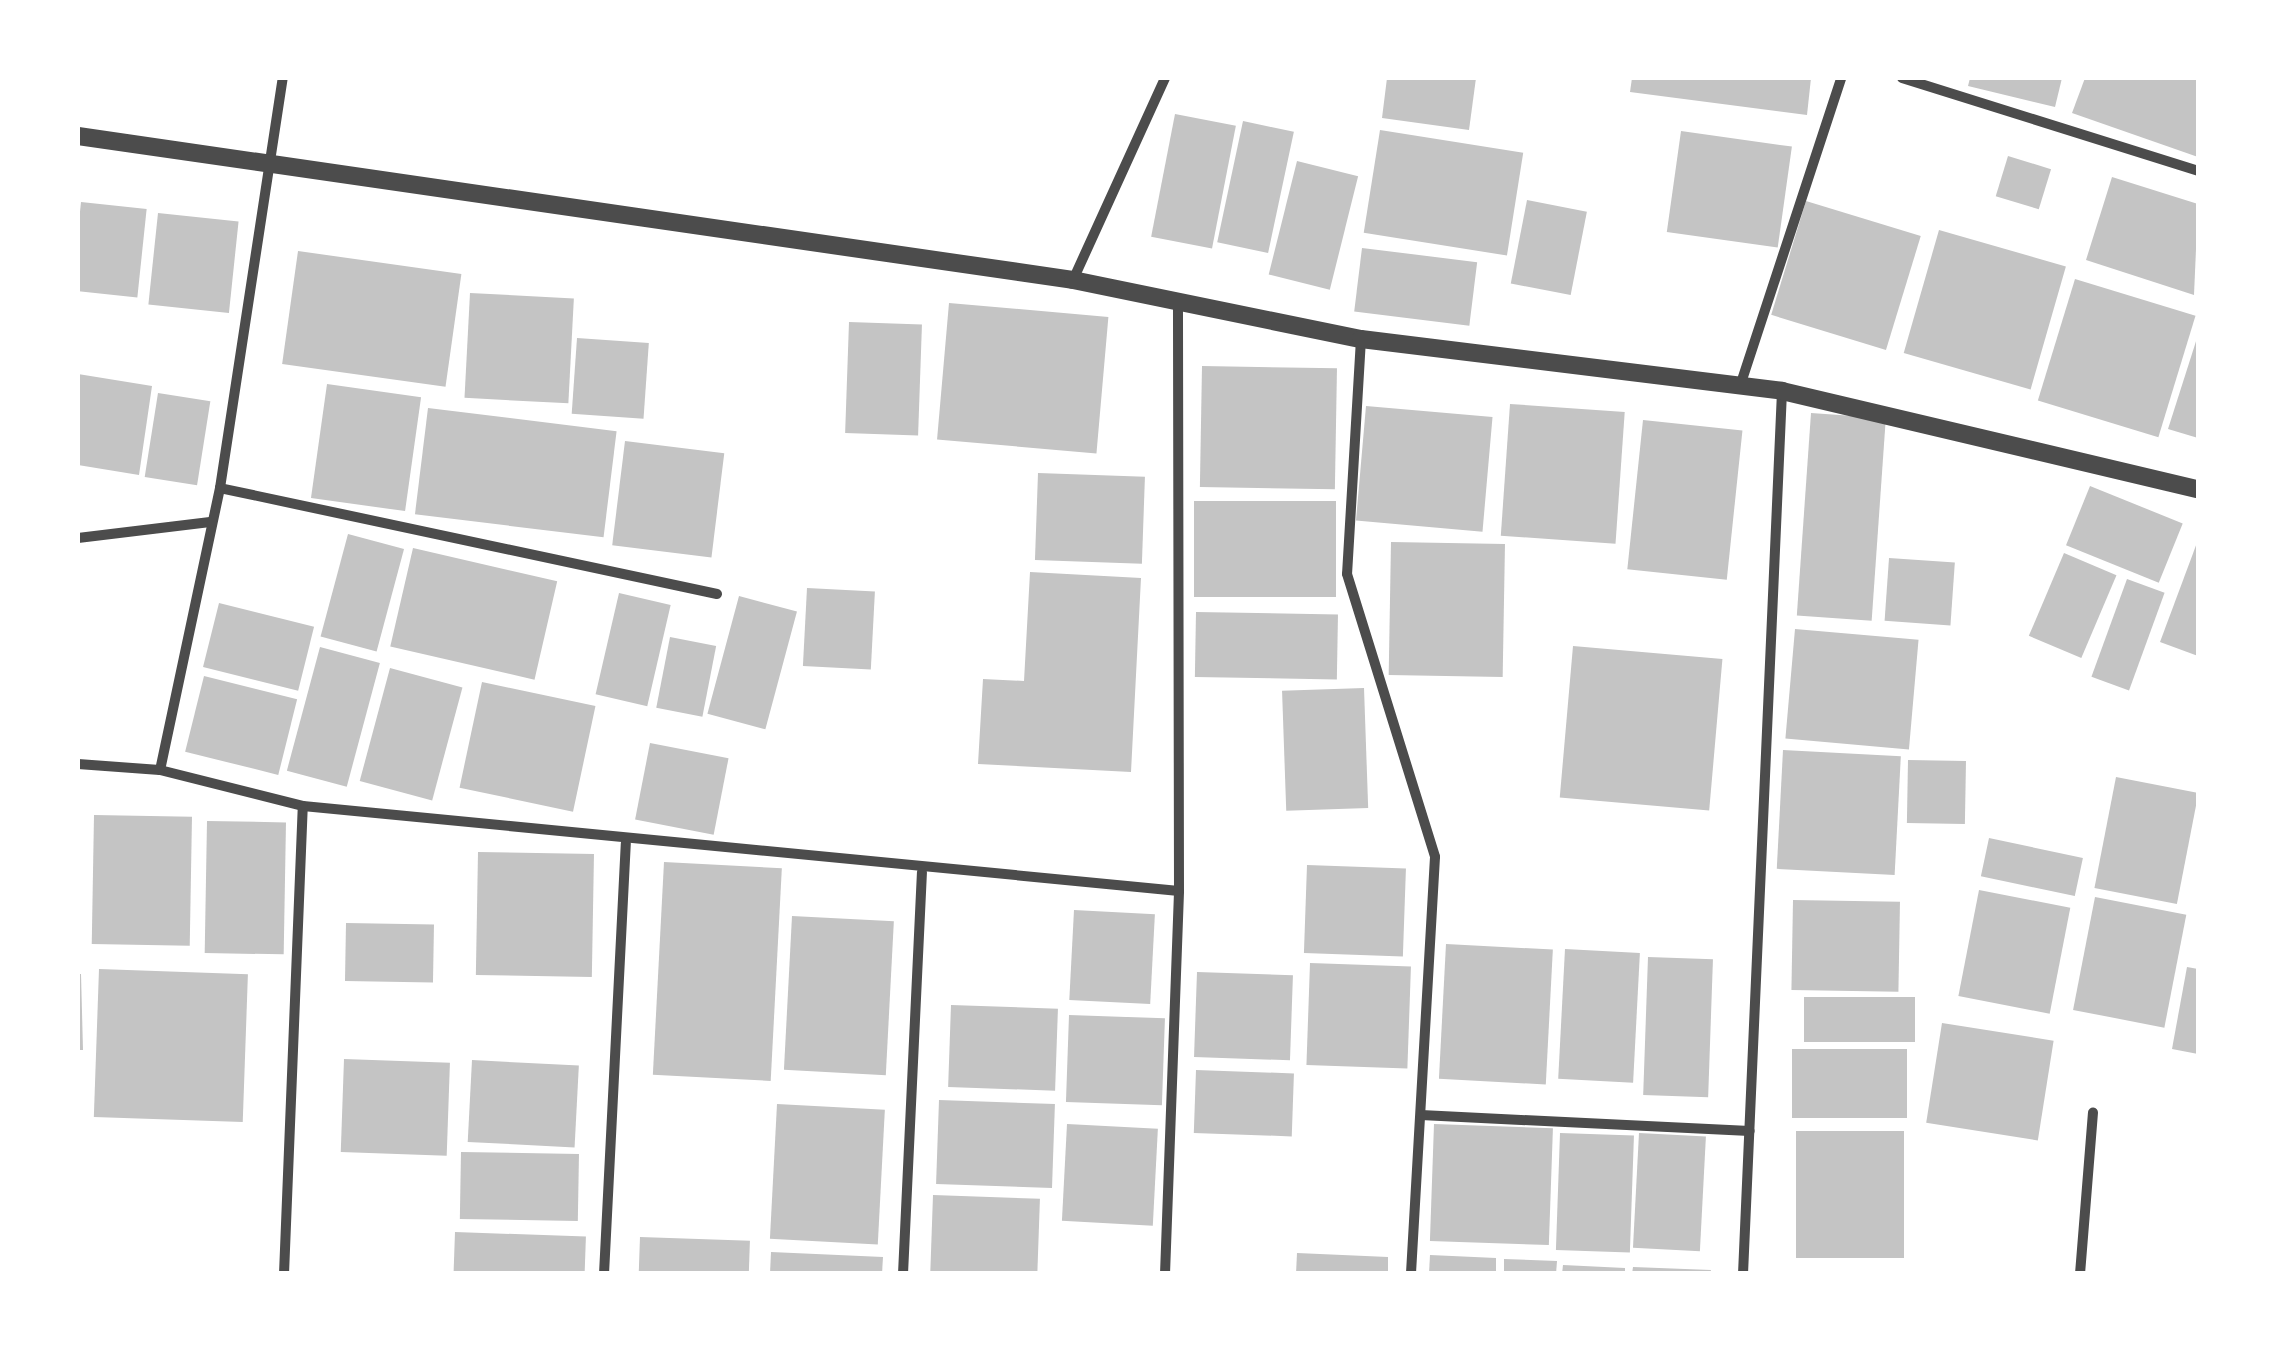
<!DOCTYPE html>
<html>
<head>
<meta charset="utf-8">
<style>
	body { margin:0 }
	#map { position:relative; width:2276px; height:1351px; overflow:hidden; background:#fff; font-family:Rubik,sans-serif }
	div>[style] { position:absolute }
	.building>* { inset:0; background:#c4c4c4; transform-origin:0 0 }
	.minor>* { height:10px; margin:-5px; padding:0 5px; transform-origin:5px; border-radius:5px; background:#4c4c4c }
	.tertiary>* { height:18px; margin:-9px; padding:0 9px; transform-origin:9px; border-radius:9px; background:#4c4c4c }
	span { translate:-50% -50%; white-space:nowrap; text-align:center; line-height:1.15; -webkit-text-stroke:9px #fff; paint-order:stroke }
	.frame { position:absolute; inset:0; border:80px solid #fff; pointer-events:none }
</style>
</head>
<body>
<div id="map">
	<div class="building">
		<i style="clip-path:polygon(1387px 78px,1476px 78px,1469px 130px,1382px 118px)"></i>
		<i style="clip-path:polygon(1632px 78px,1811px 78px,1807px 115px,1630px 92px)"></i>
		<i style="clip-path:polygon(1970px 78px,2062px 78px,2055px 107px,1968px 86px)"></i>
		<i style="clip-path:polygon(2085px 78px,2198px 78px,2198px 157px,2072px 113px)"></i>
		<i style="left:1175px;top:114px;width:62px;height:125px;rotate:11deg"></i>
		<i style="left:1243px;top:121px;width:52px;height:124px;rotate:12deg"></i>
		<i style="left:1380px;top:130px;width:145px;height:104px;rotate:9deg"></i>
		<i style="left:1681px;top:131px;width:112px;height:102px;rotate:8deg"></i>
		<i style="left:2008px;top:156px;width:45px;height:42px;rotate:17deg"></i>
		<i style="left:1297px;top:161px;width:63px;height:117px;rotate:14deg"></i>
		<i style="clip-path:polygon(2112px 177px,2198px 204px,2194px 295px,2086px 260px)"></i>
		<i style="left:1527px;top:200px;width:61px;height:85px;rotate:11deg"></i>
		<i style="left:1806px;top:201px;width:120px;height:119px;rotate:17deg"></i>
		<i style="left:81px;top:202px;width:66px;height:89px;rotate:6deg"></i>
		<i style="left:158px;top:213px;width:81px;height:92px;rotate:6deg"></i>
		<i style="left:1939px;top:230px;width:132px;height:128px;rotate:16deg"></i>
		<i style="left:1362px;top:248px;width:116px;height:64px;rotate:7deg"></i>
		<i style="left:298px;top:251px;width:165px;height:114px;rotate:8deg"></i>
		<i style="left:2075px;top:279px;width:126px;height:127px;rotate:17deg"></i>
		<i style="left:470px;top:293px;width:104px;height:105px;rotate:3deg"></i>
		<i style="left:949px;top:303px;width:160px;height:137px;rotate:5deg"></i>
		<i style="left:849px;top:322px;width:73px;height:111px;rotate:2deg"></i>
		<i style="clip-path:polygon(2198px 335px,2198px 438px,2168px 429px)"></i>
		<i style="left:577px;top:338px;width:72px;height:76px;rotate:4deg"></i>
		<i style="left:1202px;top:366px;width:135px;height:121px;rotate:1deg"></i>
		<i style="clip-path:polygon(78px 374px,152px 386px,139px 475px,78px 465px)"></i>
		<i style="left:327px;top:384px;width:95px;height:115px;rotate:8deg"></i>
		<i style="left:158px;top:393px;width:53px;height:85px;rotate:9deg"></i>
		<i style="left:1510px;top:404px;width:115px;height:132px;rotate:4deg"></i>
		<i style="left:1366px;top:406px;width:127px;height:115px;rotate:5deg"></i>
		<i style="left:428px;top:408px;width:190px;height:107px;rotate:7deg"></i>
		<i style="left:1811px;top:413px;width:75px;height:203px;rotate:4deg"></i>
		<i style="left:1643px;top:420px;width:100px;height:150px;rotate:6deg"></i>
		<i style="left:625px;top:441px;width:100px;height:105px;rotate:7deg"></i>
		<i style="left:1038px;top:473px;width:107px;height:87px;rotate:2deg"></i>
		<i style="left:2090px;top:486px;width:100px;height:64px;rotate:22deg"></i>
		<i style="left:1194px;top:501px;width:142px;height:96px"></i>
		<i style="left:348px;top:534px;width:58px;height:106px;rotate:15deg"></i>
		<i style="clip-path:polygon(2198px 540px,2198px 656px,2160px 642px)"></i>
		<i style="left:1391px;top:542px;width:114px;height:133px;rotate:1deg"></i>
		<i style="left:413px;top:548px;width:148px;height:101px;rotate:13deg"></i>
		<i style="left:2064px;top:553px;width:57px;height:90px;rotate:23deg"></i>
		<i style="left:1889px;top:558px;width:66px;height:63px;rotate:4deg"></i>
		<i style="clip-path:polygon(1030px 572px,1141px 578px,1131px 772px,978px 764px,983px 679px,1024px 681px)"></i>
		<i style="left:2127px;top:579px;width:40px;height:104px;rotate:20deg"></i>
		<i style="left:807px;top:588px;width:68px;height:78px;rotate:3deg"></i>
		<i style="left:619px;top:593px;width:53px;height:104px;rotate:13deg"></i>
		<i style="left:739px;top:596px;width:60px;height:122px;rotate:15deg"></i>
		<i style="left:219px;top:603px;width:98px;height:66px;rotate:14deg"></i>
		<i style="left:1196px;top:612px;width:142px;height:65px;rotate:1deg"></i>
		<i style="left:1795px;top:629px;width:124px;height:110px;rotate:5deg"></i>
		<i style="left:670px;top:637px;width:47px;height:72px;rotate:11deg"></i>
		<i style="left:1573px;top:646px;width:150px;height:152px;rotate:5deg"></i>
		<i style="left:320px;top:647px;width:62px;height:128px;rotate:15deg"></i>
		<i style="left:390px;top:668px;width:75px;height:117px;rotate:15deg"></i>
		<i style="left:204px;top:676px;width:96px;height:78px;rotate:14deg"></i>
		<i style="left:482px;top:682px;width:116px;height:108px;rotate:12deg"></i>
		<i style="left:1364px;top:688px;width:120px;height:82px;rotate:88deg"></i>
		<i style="left:650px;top:743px;width:80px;height:78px;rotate:11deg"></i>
		<i style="left:1783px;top:750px;width:118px;height:119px;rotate:3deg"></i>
		<i style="left:1908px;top:760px;width:58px;height:63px;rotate:1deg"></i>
		<i style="left:2116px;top:777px;width:84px;height:113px;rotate:11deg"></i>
		<i style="left:94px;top:815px;width:98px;height:129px;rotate:1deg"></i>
		<i style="left:207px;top:821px;width:79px;height:132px;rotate:1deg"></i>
		<i style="left:1989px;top:838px;width:96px;height:39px;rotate:12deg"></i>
		<i style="left:478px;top:852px;width:116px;height:123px;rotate:1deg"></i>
		<i style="left:664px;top:862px;width:118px;height:213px;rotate:3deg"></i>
		<i style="left:1307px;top:865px;width:99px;height:88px;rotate:2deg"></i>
		<i style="left:1979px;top:890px;width:93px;height:108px;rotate:11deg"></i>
		<i style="left:2095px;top:897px;width:93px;height:115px;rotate:11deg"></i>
		<i style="left:1793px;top:900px;width:107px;height:90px;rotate:1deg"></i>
		<i style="left:1074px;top:910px;width:81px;height:90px;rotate:3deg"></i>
		<i style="left:792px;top:916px;width:102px;height:154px;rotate:3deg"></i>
		<i style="left:346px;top:923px;width:88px;height:58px;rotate:1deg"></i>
		<i style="left:1446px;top:944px;width:107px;height:135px;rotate:3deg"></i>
		<i style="left:1565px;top:949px;width:75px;height:130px;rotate:3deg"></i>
		<i style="left:1648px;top:957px;width:65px;height:138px;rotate:2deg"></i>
		<i style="left:1310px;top:963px;width:101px;height:102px;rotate:2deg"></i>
		<i style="clip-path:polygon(2187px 967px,2198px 969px,2198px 1054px,2172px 1049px)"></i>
		<i style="left:99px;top:969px;width:149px;height:148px;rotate:2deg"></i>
		<i style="left:1197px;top:972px;width:96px;height:85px;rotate:2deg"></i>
		<i style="clip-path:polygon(78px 974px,81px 974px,83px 1050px,78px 1050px)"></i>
		<i style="left:1804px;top:997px;width:111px;height:45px"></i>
		<i style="left:951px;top:1005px;width:107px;height:82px;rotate:2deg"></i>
		<i style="left:1069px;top:1015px;width:96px;height:87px;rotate:2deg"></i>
		<i style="left:1942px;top:1023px;width:113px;height:101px;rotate:9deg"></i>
		<i style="left:1792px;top:1049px;width:115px;height:69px"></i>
		<i style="left:344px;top:1059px;width:106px;height:93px;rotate:2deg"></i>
		<i style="left:472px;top:1060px;width:107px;height:82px;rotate:3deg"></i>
		<i style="left:1196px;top:1070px;width:98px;height:63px;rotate:2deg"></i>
		<i style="left:939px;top:1100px;width:116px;height:84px;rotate:2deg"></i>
		<i style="left:777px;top:1104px;width:108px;height:135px;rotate:3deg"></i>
		<i style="left:1067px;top:1124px;width:91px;height:97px;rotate:3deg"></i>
		<i style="left:1434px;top:1124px;width:119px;height:117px;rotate:2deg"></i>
		<i style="left:1796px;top:1131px;width:108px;height:127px"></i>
		<i style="left:1560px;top:1133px;width:74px;height:117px;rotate:2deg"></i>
		<i style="left:1639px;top:1133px;width:67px;height:115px;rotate:3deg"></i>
		<i style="left:461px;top:1152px;width:118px;height:67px;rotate:1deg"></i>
		<i style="left:933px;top:1195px;width:107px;height:79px;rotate:2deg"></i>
		<i style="left:455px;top:1232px;width:131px;height:42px;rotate:2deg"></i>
		<i style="left:640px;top:1237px;width:110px;height:37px;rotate:2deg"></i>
		<i style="clip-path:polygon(771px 1252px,883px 1257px,882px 1274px,770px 1274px)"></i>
		<i style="clip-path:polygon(1297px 1253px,1388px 1257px,1388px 1274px,1296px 1274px)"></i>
		<i style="clip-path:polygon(1430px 1255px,1496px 1258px,1496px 1274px,1429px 1274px)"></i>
		<i style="clip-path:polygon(1504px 1259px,1557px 1261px,1556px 1274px,1504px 1274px)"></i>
		<i style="clip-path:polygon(1563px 1265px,1625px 1268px,1625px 1274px,1562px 1274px)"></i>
		<i style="clip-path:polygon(1633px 1267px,1711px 1270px,1710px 1274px,1632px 1274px)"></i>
	</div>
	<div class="minor">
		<i style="left:1902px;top:78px;width:310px;rotate:17.4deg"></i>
		<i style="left:1073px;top:280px;width:222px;rotate:-65.5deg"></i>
		<i style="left:1361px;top:339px;width:235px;rotate:93.4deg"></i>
		<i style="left:1347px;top:574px;width:296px;rotate:72.7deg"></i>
		<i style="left:1435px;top:857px;width:418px;rotate:93.3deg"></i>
		<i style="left:1740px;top:386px;width:324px;rotate:-71.8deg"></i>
		<i style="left:220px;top:488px;width:415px;rotate:-81.3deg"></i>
		<i style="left:78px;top:538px;width:133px;rotate:-6.9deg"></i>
		<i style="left:717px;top:594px;width:508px;rotate:-167.96deg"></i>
		<i style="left:220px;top:488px;width:288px;rotate:102deg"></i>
		<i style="left:160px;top:770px;width:147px;rotate:14.1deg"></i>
		<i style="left:303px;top:806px;width:880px;rotate:5.54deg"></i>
		<i style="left:78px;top:764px;width:82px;rotate:4.2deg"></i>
		<i style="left:1421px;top:1115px;width:329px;rotate:2.8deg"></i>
		<i style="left:284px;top:1274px;width:468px;rotate:-87.7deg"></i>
		<i style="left:604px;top:1274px;width:431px;rotate:-87.1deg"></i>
		<i style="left:903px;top:1274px;width:402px;rotate:-87.3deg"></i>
		<i style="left:1165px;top:1274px;width:383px;rotate:-87.9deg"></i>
		<i style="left:1179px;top:891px;width:585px;rotate:-90.1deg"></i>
		<i style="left:1743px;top:1274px;width:884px;rotate:-87.47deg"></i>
		<i style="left:2080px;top:1274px;width:162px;rotate:-85.4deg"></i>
	</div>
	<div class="tertiary">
		<i style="left:78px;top:136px;width:1005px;rotate:8.23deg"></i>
		<i style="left:1073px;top:280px;width:294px;rotate:11.6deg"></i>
		<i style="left:1361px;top:339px;width:424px;rotate:7deg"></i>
		<i style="left:1782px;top:391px;width:427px;rotate:13.3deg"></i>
	</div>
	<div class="frame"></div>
</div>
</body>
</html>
